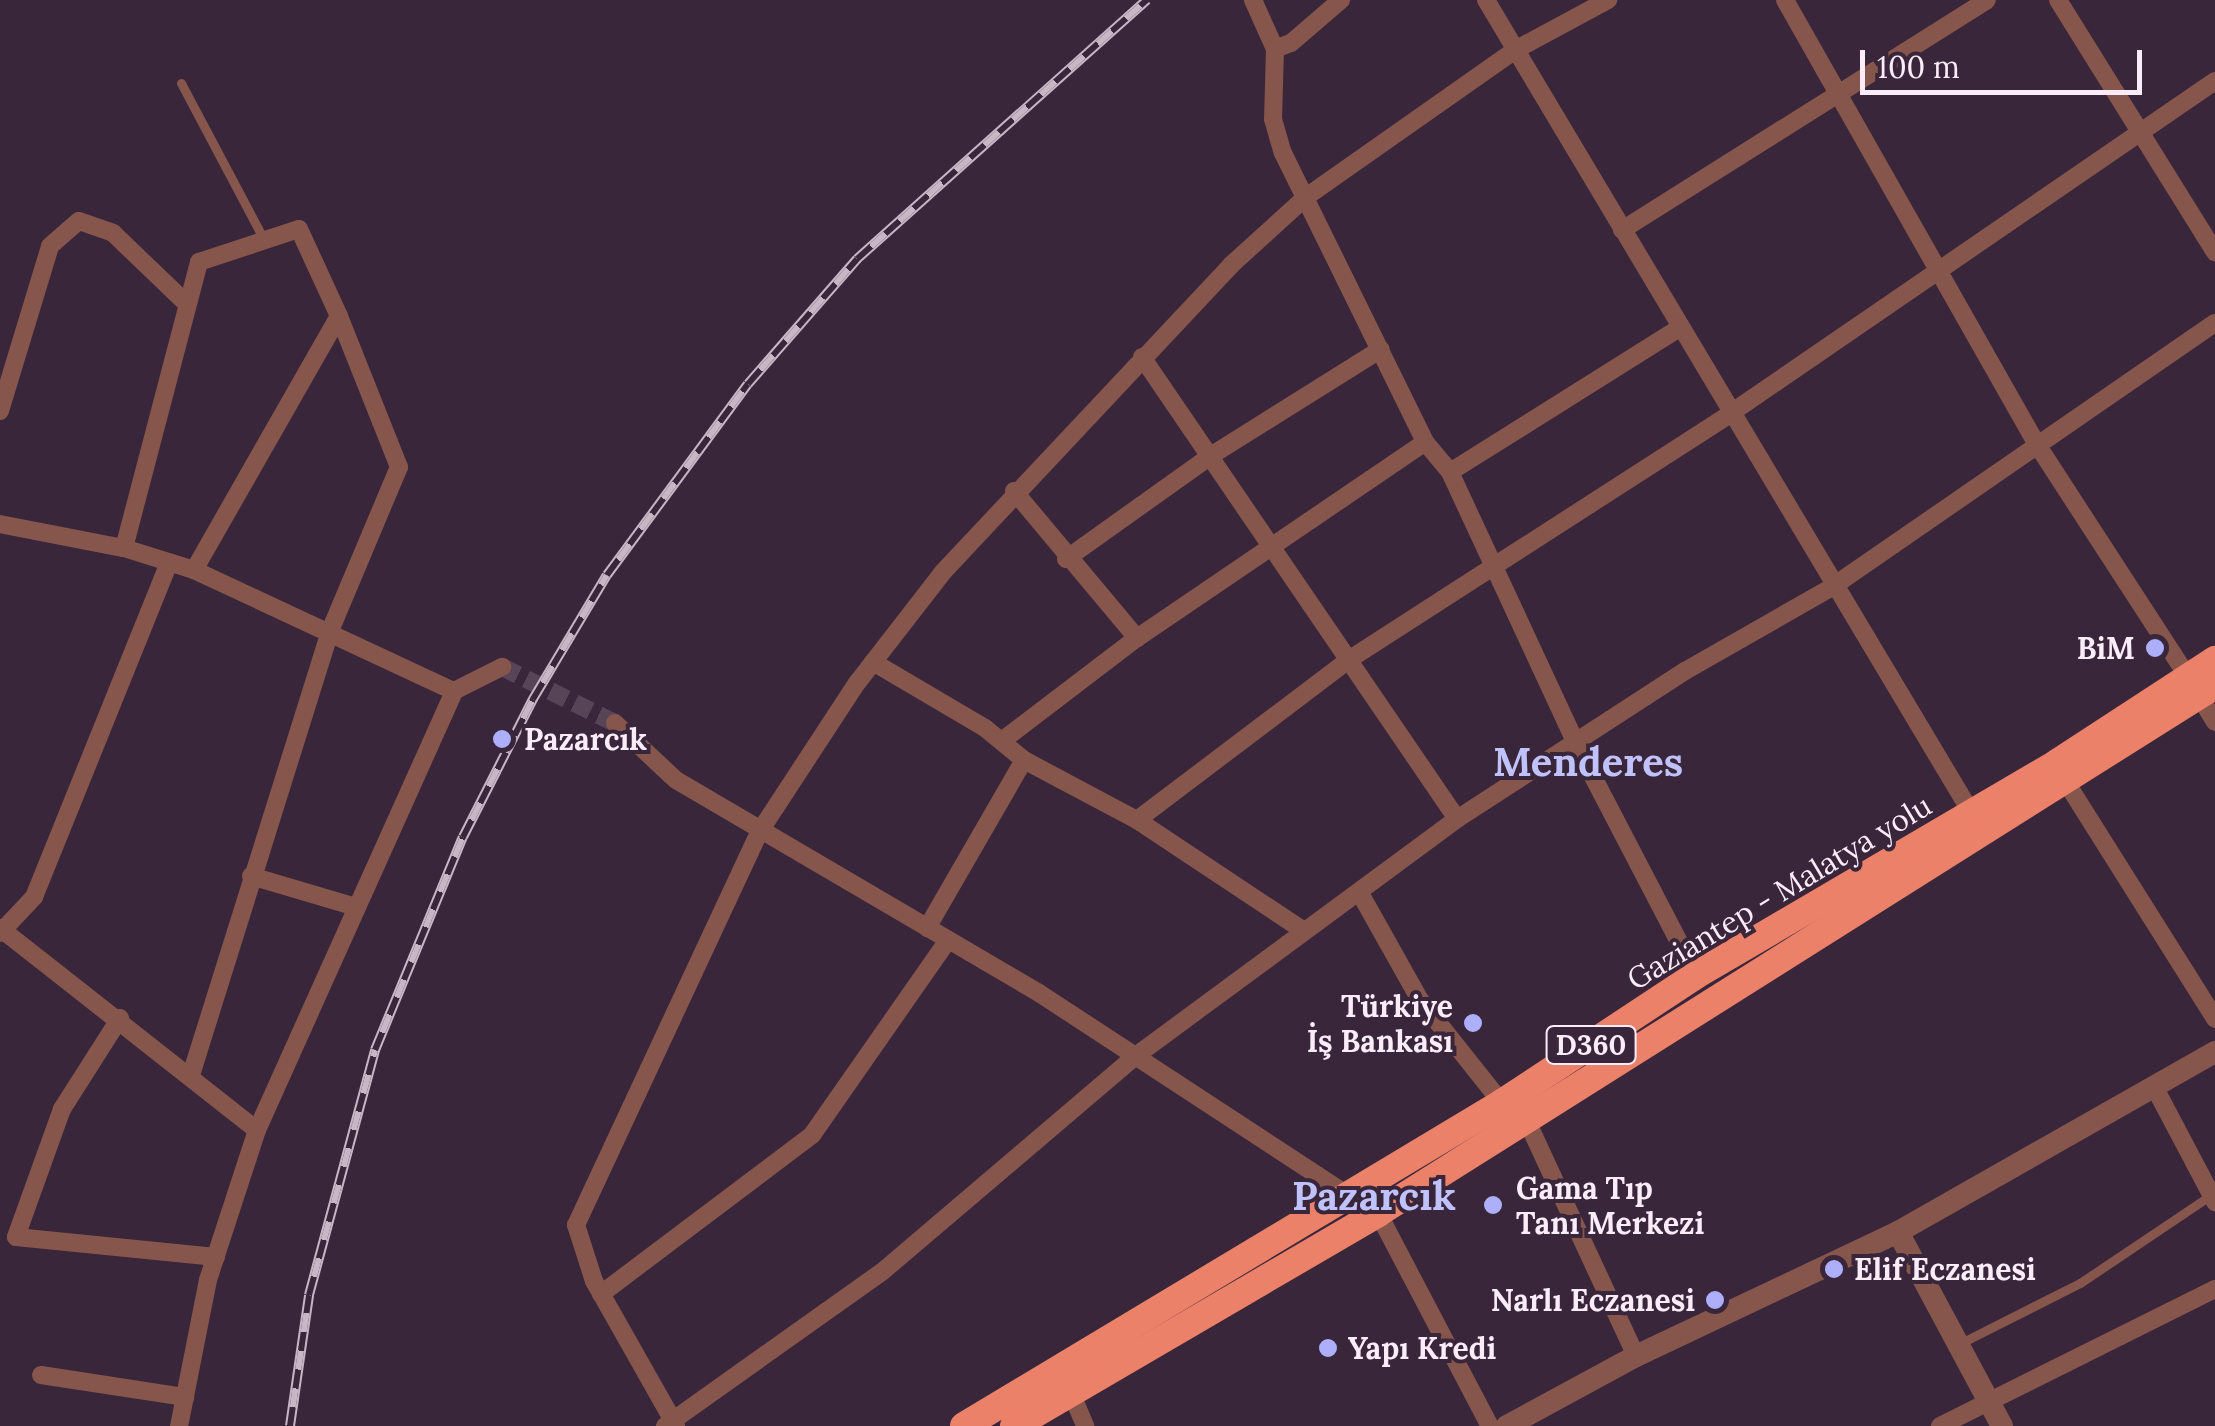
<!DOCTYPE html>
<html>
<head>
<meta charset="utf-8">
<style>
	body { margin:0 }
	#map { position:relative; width:2215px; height:1426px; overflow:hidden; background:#3a263a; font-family:Lora,serif }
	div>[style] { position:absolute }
	.minor-tunnel>* { height:18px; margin-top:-9px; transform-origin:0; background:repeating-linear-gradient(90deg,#574457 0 18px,transparent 0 27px) }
	.service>* { height:9px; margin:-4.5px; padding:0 4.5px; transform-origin:4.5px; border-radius:4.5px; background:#86564c }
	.minor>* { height:18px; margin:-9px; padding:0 9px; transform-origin:9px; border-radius:9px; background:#86564c }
	.tertiary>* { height:22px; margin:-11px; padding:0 11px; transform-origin:11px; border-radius:11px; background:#86564c }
	.trunk>* { height:28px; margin:-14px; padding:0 14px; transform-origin:14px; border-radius:14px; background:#ec816a }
	.rail>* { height:10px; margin-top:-5px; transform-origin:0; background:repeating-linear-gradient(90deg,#3a263a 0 19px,#c7b7c6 0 38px); box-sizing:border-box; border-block:2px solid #c7b7c6 }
	.dots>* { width:28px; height:28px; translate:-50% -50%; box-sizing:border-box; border:5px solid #3a263a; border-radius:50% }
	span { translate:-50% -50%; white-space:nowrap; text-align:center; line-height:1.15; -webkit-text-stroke:8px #3a263a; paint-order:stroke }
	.shield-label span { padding:2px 8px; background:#3a263a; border:2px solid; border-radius:8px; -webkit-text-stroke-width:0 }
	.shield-label { font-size:28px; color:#faecf9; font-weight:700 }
	.poi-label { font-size:30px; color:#faecf9; font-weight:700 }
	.right { translate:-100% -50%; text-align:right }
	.left { translate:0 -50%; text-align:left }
	.street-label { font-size:30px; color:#faecf9 }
	.district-label { font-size:40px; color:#bfc2fb; font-weight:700 }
	.scale { position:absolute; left:1860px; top:50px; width:282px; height:45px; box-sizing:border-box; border:5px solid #faecf9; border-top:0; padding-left:12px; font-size:30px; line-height:35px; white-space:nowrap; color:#faecf9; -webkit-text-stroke:8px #3a263a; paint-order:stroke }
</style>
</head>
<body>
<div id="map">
	<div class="minor-tunnel">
		<i style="left:502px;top:667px;width:126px;rotate:26.4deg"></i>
	</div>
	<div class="service">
		<i style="left:181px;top:83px;width:178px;rotate:62.1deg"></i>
		<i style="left:1959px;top:1344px;width:136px;rotate:-26.8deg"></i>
		<i style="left:2080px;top:1283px;width:158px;rotate:-33.9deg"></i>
	</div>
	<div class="minor">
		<i style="left:1253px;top:0;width:54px;rotate:65.8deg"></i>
		<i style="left:1275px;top:49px;width:70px;rotate:91.6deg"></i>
		<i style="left:1273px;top:119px;width:35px;rotate:74deg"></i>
		<i style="left:1283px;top:153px;width:322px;rotate:63.8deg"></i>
		<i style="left:1425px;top:442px;width:39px;rotate:50deg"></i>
		<i style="left:1450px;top:472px;width:300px;rotate:65.1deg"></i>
		<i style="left:1576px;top:744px;width:260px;rotate:62.5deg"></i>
		<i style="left:1486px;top:0;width:948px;rotate:59.16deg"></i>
		<i style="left:1785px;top:0;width:509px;rotate:60.46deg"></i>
		<i style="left:2036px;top:443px;width:283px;rotate:57deg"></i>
		<i style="left:2058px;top:0;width:297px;rotate:58.1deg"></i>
		<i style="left:1275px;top:49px;width:17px;rotate:-21deg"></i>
		<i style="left:1291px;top:43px;width:66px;rotate:-40.7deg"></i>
		<i style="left:1622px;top:230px;width:431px;rotate:-32.2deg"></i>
		<i style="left:1142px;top:357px;width:559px;rotate:55.71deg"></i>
		<i style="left:0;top:411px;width:172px;rotate:-73.1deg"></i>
		<i style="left:50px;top:246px;width:38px;rotate:-41deg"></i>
		<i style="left:79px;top:221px;width:36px;rotate:19deg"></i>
		<i style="left:113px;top:233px;width:100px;rotate:43.8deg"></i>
		<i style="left:1450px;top:472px;width:271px;rotate:-32.1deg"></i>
		<i style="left:1014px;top:491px;width:192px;rotate:50.1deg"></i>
		<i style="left:0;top:524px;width:126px;rotate:11deg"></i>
		<i style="left:124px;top:548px;width:73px;rotate:17.4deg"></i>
		<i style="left:194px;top:570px;width:287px;rotate:25deg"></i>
		<i style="left:124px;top:548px;width:296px;rotate:-75.3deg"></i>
		<i style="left:199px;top:262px;width:105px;rotate:-18.3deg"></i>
		<i style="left:299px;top:229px;width:96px;rotate:65.3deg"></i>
		<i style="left:339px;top:316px;width:292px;rotate:119.7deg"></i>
		<i style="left:1066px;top:559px;width:179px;rotate:-35.5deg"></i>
		<i style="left:1212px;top:455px;width:199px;rotate:-32.1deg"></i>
		<i style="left:873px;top:662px;width:130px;rotate:30.5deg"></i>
		<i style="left:985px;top:728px;width:50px;rotate:39.4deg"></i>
		<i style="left:1024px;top:760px;width:128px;rotate:28deg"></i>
		<i style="left:1137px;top:820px;width:201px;rotate:33.6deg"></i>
		<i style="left:2200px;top:697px;width:29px;rotate:59deg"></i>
		<i style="left:615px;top:723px;width:83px;rotate:43.1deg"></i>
		<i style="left:676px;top:780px;width:421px;rotate:30.4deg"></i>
		<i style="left:1039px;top:993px;width:366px;rotate:33.2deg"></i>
		<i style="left:1003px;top:740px;width:168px;rotate:-37.3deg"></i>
		<i style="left:1137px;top:638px;width:348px;rotate:-34.2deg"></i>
		<i style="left:2066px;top:782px;width:280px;rotate:57.8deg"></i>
		<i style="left:1137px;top:820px;width:267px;rotate:-37.1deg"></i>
		<i style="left:1350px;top:659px;width:454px;rotate:-32.8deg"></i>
		<i style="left:1731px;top:413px;width:587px;rotate:-34.45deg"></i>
		<i style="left:251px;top:876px;width:109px;rotate:16.4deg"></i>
		<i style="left:1361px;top:895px;width:120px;rotate:60.7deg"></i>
		<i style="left:1420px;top:1000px;width:132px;rotate:51.5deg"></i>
		<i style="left:0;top:928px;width:327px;rotate:38.2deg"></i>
		<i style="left:257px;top:1130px;width:158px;rotate:108.1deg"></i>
		<i style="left:208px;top:1280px;width:149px;rotate:101.2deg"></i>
		<i style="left:927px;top:928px;width:194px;rotate:-60deg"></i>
		<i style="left:0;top:933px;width:50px;rotate:-46.6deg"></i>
		<i style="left:34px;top:897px;width:360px;rotate:-68deg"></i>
		<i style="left:120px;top:1018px;width:108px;rotate:122.5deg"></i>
		<i style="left:62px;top:1109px;width:136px;rotate:109.8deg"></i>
		<i style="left:16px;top:1237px;width:201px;rotate:5.7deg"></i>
		<i style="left:191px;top:1075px;width:465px;rotate:-72.6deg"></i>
		<i style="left:330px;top:631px;width:178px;rotate:-67.2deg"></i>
		<i style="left:399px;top:467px;width:162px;rotate:-111.7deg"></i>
		<i style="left:2156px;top:1090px;width:127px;rotate:62.2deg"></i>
		<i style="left:1526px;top:1119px;width:261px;rotate:65.1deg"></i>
		<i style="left:257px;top:1130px;width:481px;rotate:-65.8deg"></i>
		<i style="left:454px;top:691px;width:54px;rotate:-26.6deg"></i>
		<i style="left:1378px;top:1213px;width:241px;rotate:62.3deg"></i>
		<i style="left:601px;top:1294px;width:264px;rotate:-37deg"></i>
		<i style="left:812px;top:1135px;width:238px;rotate:-55.1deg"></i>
		<i style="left:41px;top:1375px;width:146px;rotate:8.7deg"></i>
		<i style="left:1070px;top:1390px;width:39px;rotate:67deg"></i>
		<i style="left:665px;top:1426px;width:267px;rotate:-35.4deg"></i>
		<i style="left:883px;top:1271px;width:333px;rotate:-40.4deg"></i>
		<i style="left:1137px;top:1055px;width:398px;rotate:-36.4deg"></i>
		<i style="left:1457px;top:819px;width:272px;rotate:-33deg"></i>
		<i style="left:1685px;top:671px;width:169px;rotate:-29.7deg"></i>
		<i style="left:1832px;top:587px;width:465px;rotate:-34.6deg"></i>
		<i style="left:676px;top:1426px;width:167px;rotate:-119.5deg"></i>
		<i style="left:594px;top:1281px;width:59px;rotate:-107.8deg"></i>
		<i style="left:576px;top:1225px;width:435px;rotate:-65deg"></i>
		<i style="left:760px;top:831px;width:177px;rotate:-56.8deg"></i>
		<i style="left:857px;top:683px;width:140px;rotate:-52.2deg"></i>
		<i style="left:943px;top:572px;width:421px;rotate:-46.8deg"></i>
		<i style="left:1231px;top:265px;width:101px;rotate:-42.2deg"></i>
		<i style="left:1306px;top:197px;width:256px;rotate:-35.1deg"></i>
		<i style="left:1515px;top:50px;width:106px;rotate:-28.3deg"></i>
		<i style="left:1940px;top:1426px;width:307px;rotate:-26.5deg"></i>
	</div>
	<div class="tertiary">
		<i style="left:1898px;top:1232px;width:220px;rotate:61.8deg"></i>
		<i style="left:1507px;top:1426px;width:147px;rotate:-28.5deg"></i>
		<i style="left:1636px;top:1356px;width:290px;rotate:-25.3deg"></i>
		<i style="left:1898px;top:1232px;width:365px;rotate:-29.6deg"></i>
	</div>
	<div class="trunk">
		<i style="left:964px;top:1426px;width:628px;rotate:-30.98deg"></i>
		<i style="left:1502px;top:1103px;width:232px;rotate:-33.4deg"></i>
		<i style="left:1696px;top:975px;width:419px;rotate:-30.4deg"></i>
		<i style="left:2057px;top:763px;width:189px;rotate:-33.1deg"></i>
		<i style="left:1014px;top:1426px;width:422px;rotate:-30.3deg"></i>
		<i style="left:1378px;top:1213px;width:990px;rotate:-32.24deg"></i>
	</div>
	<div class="rail">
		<i style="left:290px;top:1426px;width:132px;rotate:-81.7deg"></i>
		<i style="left:309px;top:1295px;width:254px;rotate:-74.9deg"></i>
		<i style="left:375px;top:1050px;width:230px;rotate:-67.6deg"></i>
		<i style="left:463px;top:837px;width:155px;rotate:-63.1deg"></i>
		<i style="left:533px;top:699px;width:144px;rotate:-59.2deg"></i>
		<i style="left:607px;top:575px;width:237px;rotate:-53.6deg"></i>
		<i style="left:748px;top:384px;width:166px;rotate:-48.9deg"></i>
		<i style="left:857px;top:259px;width:389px;rotate:-41.8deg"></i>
	</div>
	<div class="dots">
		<i style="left:2155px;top:648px;background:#adaffb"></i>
		<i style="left:502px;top:739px;background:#adaffb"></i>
		<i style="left:1473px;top:1023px;background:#adaffb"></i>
		<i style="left:1493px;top:1205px;background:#adaffb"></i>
		<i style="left:1834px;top:1269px;background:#adaffb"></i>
		<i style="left:1715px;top:1300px;background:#adaffb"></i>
		<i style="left:1328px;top:1348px;background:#adaffb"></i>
	</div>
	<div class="shield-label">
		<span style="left:1591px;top:1045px">D360</span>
	</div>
	<div class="poi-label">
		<span class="right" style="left:2135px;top:648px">BiM</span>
		<span class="left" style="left:524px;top:739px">Pazarcık</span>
		<span class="right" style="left:1453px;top:1023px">Türkiye<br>İş Bankası</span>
		<span class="left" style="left:1516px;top:1205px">Gama Tıp<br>Tanı Merkezi</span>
		<span class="left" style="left:1854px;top:1269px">Elif Eczanesi</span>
		<span class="right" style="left:1695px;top:1300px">Narlı Eczanesi</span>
		<span class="left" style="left:1348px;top:1348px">Yapı Kredi</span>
	</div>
	<div class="street-label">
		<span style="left:1779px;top:892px;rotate:-31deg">Gaziantep - Malatya yolu</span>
	</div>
	<div class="district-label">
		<span style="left:1588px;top:762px">Menderes</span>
		<span style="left:1374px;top:1196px">Pazarcık</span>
	</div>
	<div class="scale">100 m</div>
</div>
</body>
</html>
